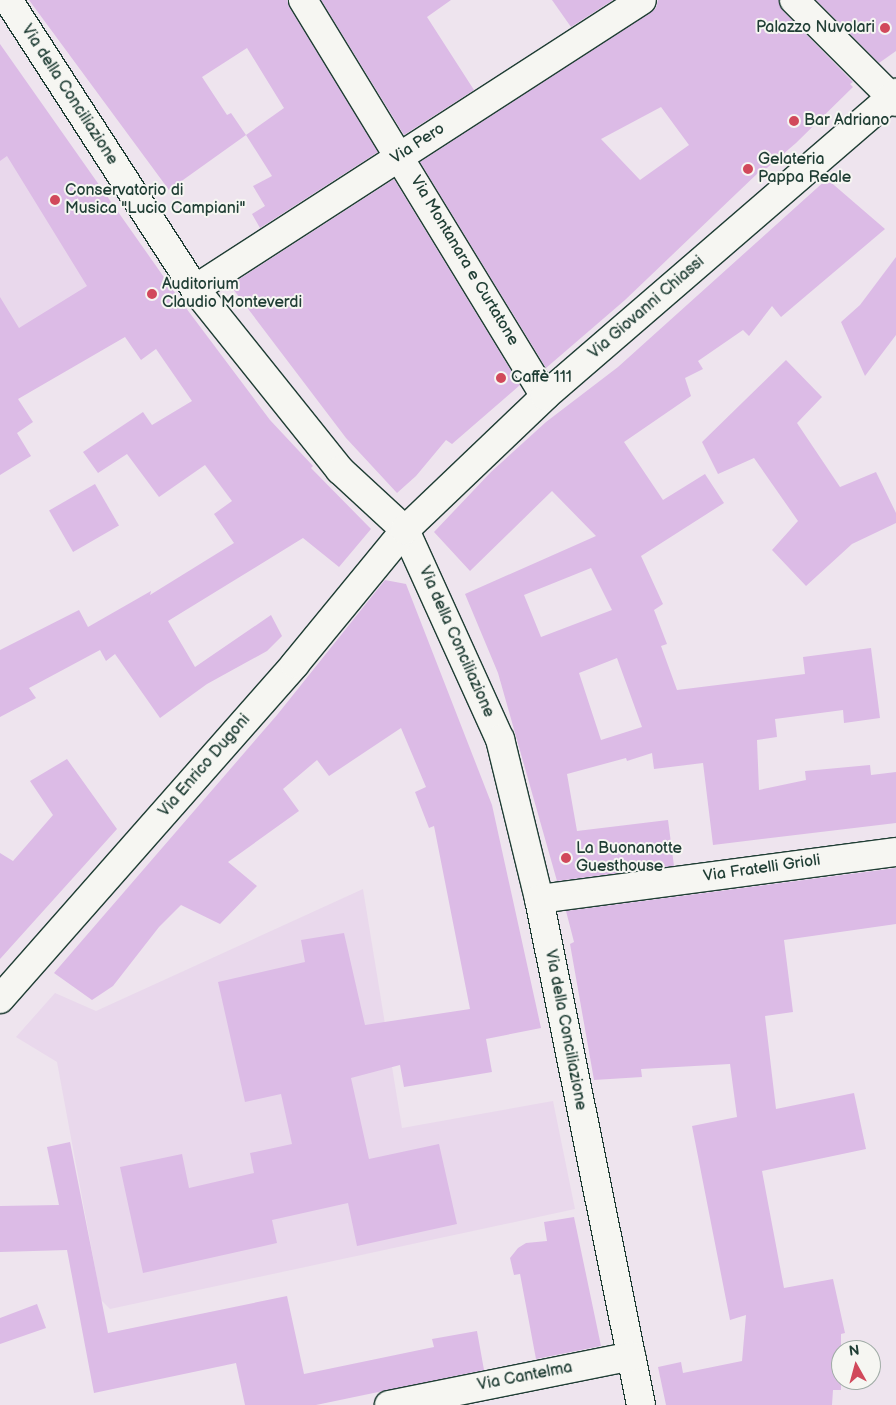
<!DOCTYPE html>
<html>
<head>
<meta charset="utf-8">
<style>
	body { margin:0 }
	#map { position:relative; width:896px; height:1405px; overflow:hidden; background:#eee4ee; font-family:"Balsamiq Sans",sans-serif }
	div>[style] { position:absolute }
	.built>* { inset:0; background:#e9d8ec }
	.building>* { inset:0; background:#dcbbe6; transform-origin:0 0 }
	.roads { filter:drop-shadow(1px 0 #1f3d34) drop-shadow(-1px 0 #1f3d34) drop-shadow(0 1px #1f3d34) drop-shadow(0 -1px #1f3d34) }
	.minor>* { height:28px; margin:-14px; padding:0 14px; transform-origin:14px; border-radius:14px; background:#f6f6f2 }
	.dots>* { width:14px; height:14px; translate:-50% -50%; box-sizing:border-box; border:2px solid #f6f6f2; border-radius:50% }
	span { translate:-50% -50%; white-space:nowrap; text-align:center; line-height:1.15; -webkit-text-stroke:4px #f6f6f2; paint-order:stroke }
	.poi-label { font-size:16px; color:#1f3d34 }
	.right { translate:-100% -50%; text-align:right }
	.left { translate:0 -50%; text-align:left }
	.street-label { font-size:16px; color:#1f3d34 }
	.north { position:absolute; left:831px; top:1340px; width:50px; height:50px; box-sizing:border-box; background:#f6f6f2; border:1px solid #a0aca6; border-radius:50%; rotate:353deg; font-size:14px; font-weight:700; line-height:20px; text-align:center; color:#1f3d34 }
	.north::after { content:''; display:block; margin:auto; width:18px; height:22px; background:#d1495b; clip-path:polygon(50% 0,100% 100%,50% 72%,0 100%) }
</style>
</head>
<body>
<div id="map">
	<div class="built">
		<i style="clip-path:polygon(0 99px,180px 300px,0 376px)"></i>
		<i style="clip-path:polygon(363px 889px,402px 1128px,553px 1101px,575px 1209px,110px 1309px,101px 1300px,57px 1062px,16px 1037px,55px 993px,96px 1011px)"></i>
	</div>
	<div class="building">
		<i style="clip-path:polygon(evenodd,29px 0,287px 0,290px 8px,378px 152px,260px 228px,252px 214px,265px 206px,253px 186px,272px 176px,246px 135px,169px 190px,29px 0,247px 48px,284px 108px,246px 135px,231px 113px,227px 115px,202px 77px,247px 48px)"></i>
		<i style="clip-path:polygon(321px 0,451px 0,427px 17px,474px 90px,404px 135px)"></i>
		<i style="clip-path:polygon(552px 0,613px 0,571px 27px)"></i>
		<i style="clip-path:polygon(evenodd,658px 0,779px 0,783px 11px,853px 82px,850px 84px,853px 87px,796px 143px,761px 173px,760px 171px,625px 300px,546px 368px,420px 162px,650px 13px,656px 8px,658px 0,661px 107px,689px 145px,640px 180px,601px 139px,661px 107px)"></i>
		<i style="clip-path:polygon(816px 0,896px 0,896px 51px,879px 63px)"></i>
		<i style="clip-path:polygon(0 44px,180px 300px,270px 420px,313px 466px,311px 468px,371px 529px,339px 567px,303px 538px,168px 621px,195px 667px,271px 615px,282px 636px,267px 651px,207px 684px,160px 718px,115px 654px,106px 661px,100px 650px,29px 688px,36px 698px,0 717px,0 650px,79px 610px,88px 627px,151px 591px,150px 595px,234px 543px,214px 514px,232px 501px,205px 465px,159px 497px,127px 454px,98px 473px,83px 452px,143px 412px,152px 425px,192px 401px,156px 349px,141px 360px,125px 337px,18px 399px,33px 422px,17px 433px,31px 456px,0 475px,0 297px,19px 328px,87px 286px,7px 156px,0 161px)"></i>
		<i style="clip-path:polygon(394px 179px,520px 385px,452px 444px,446px 440px,416px 476px,397px 493px,346px 438px,230px 285px)"></i>
		<i style="clip-path:polygon(evenodd,827px 179px,885px 229px,781px 317px,772px 306px,749px 336px,743px 330px,698px 361px,703px 369px,685px 378px,691px 396px,624px 442px,663px 500px,705px 474px,724px 503px,641px 556px,663px 604px,654px 610px,667px 644px,661px 646px,677px 690px,805px 674px,803px 657px,871px 648px,880px 718px,844px 723px,843px 710px,775px 719px,777px 737px,757px 740px,759px 790px,806px 780px,805px 771px,870px 765px,871px 775px,896px 772px,896px 823px,713px 845px,703px 763px,654px 769px,652px 753px,627px 761px,626px 758px,567px 774px,577px 831px,668px 820px,674px 866px,557px 881px,498px 673px,465px 594px,596px 536px,552px 491px,470px 571px,434px 532px,491px 472px,546px 422px,618px 367px,827px 179px,591px 568px,612px 610px,541px 637px,524px 595px,591px 568px,827px 179px,617px 658px,642px 727px,601px 740px,579px 673px,617px 658px)"></i>
		<i style="clip-path:polygon(896px 257px,896px 335px,865px 376px,841px 322px,860px 305px)"></i>
		<i style="clip-path:polygon(786px 360px,822px 397px,797px 423px,840px 487px,876px 472px,896px 513px,896px 523px,852px 544px,806px 586px,772px 550px,798px 521px,754px 458px,718px 474px,702px 442px)"></i>
		<i style="left:95px;top:484px;width:48px;height:53px;rotate:60deg"></i>
		<i style="clip-path:polygon(385px 580px,406px 584px,492px 805px,541px 1028px,486px 1039px,492px 1072px,404px 1087px,400px 1065px,351px 1078px,369px 1159px,439px 1144px,457px 1224px,357px 1246px,348px 1203px,272px 1220px,277px 1243px,143px 1273px,120px 1167px,182px 1154px,189px 1188px,254px 1173px,250px 1153px,292px 1144px,281px 1094px,245px 1102px,218px 982px,305px 962px,301px 940px,344px 933px,365px 1025px,470px 1009px,434px 826px,429px 828px,415px 792px,426px 787px,401px 728px,329px 776px,317px 760px,283px 789px,299px 811px,228px 862px,257px 886px,220px 924px,181px 905px,159px 927px,113px 986px,92px 1000px,54px 973px,277px 715px)"></i>
		<i style="clip-path:polygon(67px 759px,117px 829px,0 959px,0 853px,13px 861px,53px 815px,30px 781px)"></i>
		<i style="clip-path:polygon(896px 868px,896px 924px,784px 940px,793px 1012px,765px 1016px,776px 1109px,854px 1093px,866px 1149px,762px 1171px,784px 1288px,833px 1279px,845px 1333px,841px 1334px,841px 1390px,833px 1390px,832px 1405px,666px 1405px,658px 1367px,681px 1362px,683px 1373px,742px 1361px,746px 1315px,730px 1320px,692px 1126px,737px 1117px,730px 1064px,641px 1069px,642px 1077px,594px 1080px,570px 944px,574px 942px,566px 911px)"></i>
		<i style="clip-path:polygon(70px 1142px,108px 1333px,287px 1296px,304px 1374px,434px 1347px,432px 1339px,477px 1331px,484px 1370px,316px 1405px,245px 1405px,236px 1363px,94px 1393px,67px 1250px,0 1252px,0 1206px,59px 1205px,47px 1147px)"></i>
		<i style="clip-path:polygon(574px 1217px,601px 1346px,536px 1359px,520px 1274px,514px 1275px,510px 1258px,518px 1248px,526px 1243px,547px 1241px,544px 1222px)"></i>
		<i style="clip-path:polygon(37px 1304px,46px 1328px,0 1344px,0 1318px)"></i>
	</div>
	<div class="roads">
		<div class="minor">
			<i style="left:8px;top:0;width:344px;rotate:57.1deg"></i>
			<i style="left:195px;top:289px;width:232px;rotate:51.3deg"></i>
			<i style="left:340px;top:470px;width:88px;rotate:42.7deg"></i>
			<i style="left:405px;top:530px;width:230px;rotate:65.6deg"></i>
			<i style="left:500px;top:739px;width:165px;rotate:76.3deg"></i>
			<i style="left:539px;top:899px;width:516px;rotate:78.6deg"></i>
			<i style="left:303px;top:0;width:464px;rotate:58.6deg"></i>
			<i style="left:794px;top:0;width:144px;rotate:45deg"></i>
			<i style="left:195px;top:289px;width:532px;rotate:-32.88deg"></i>
			<i style="left:539px;top:899px;width:360px;rotate:-7.5deg"></i>
			<i style="left:0;top:999px;width:446px;rotate:-48.6deg"></i>
			<i style="left:295px;top:664px;width:173px;rotate:-50.6deg"></i>
			<i style="left:405px;top:530px;width:194px;rotate:-43.7deg"></i>
			<i style="left:545px;top:396px;width:464px;rotate:-40.8deg"></i>
			<i style="left:389px;top:1405px;width:247px;rotate:-11.4deg"></i>
		</div>
	</div>
	<div class="dots">
		<i style="left:885px;top:28px;background:#d1495b"></i>
		<i style="left:794px;top:121px;background:#d1495b"></i>
		<i style="left:748px;top:169px;background:#d1495b"></i>
		<i style="left:55px;top:200px;background:#d1495b"></i>
		<i style="left:152px;top:294px;background:#d1495b"></i>
		<i style="left:501px;top:378px;background:#d1495b"></i>
		<i style="left:566px;top:858px;background:#d1495b"></i>
	</div>
	<div class="poi-label">
		<span class="right" style="left:875px;top:28px">Palazzo Nuvolari</span>
		<span class="left" style="left:804px;top:121px">Bar Adriano</span>
		<span class="left" style="left:758px;top:169px">Gelateria<br>Pappa Reale</span>
		<span class="left" style="left:65px;top:200px">Conservatorio di<br>Musica "Lucio Campiani"</span>
		<span class="left" style="left:162px;top:294px">Auditorium<br>Claudio Monteverdi</span>
		<span class="left" style="left:511px;top:378px">Caffè 111</span>
		<span class="left" style="left:576px;top:858px">La Buonanotte<br>Guesthouse</span>
	</div>
	<div class="street-label">
		<span style="left:69px;top:95px;rotate:57deg">Via della Conciliazione</span>
		<span style="left:418px;top:144px;rotate:-33deg">Via Pero</span>
		<span style="left:464px;top:261px;rotate:59deg">Via Montanara e Curtatone</span>
		<span style="left:647px;top:308px;rotate:-41deg">Via Giovanni Chiassi</span>
		<span style="left:456px;top:642px;rotate:66deg">Via della Conciliazione</span>
		<span style="left:205px;top:766px;rotate:-49deg">Via Enrico Dugoni</span>
		<span style="left:762px;top:869px;rotate:-8deg">Via Fratelli Grioli</span>
		<span style="left:565px;top:1030px;rotate:79deg">Via della Conciliazione</span>
		<span style="left:525px;top:1377px;rotate:-11deg">Via Cantelma</span>
	</div>
	<div class="north">N</div>
</div>
</body>
</html>
